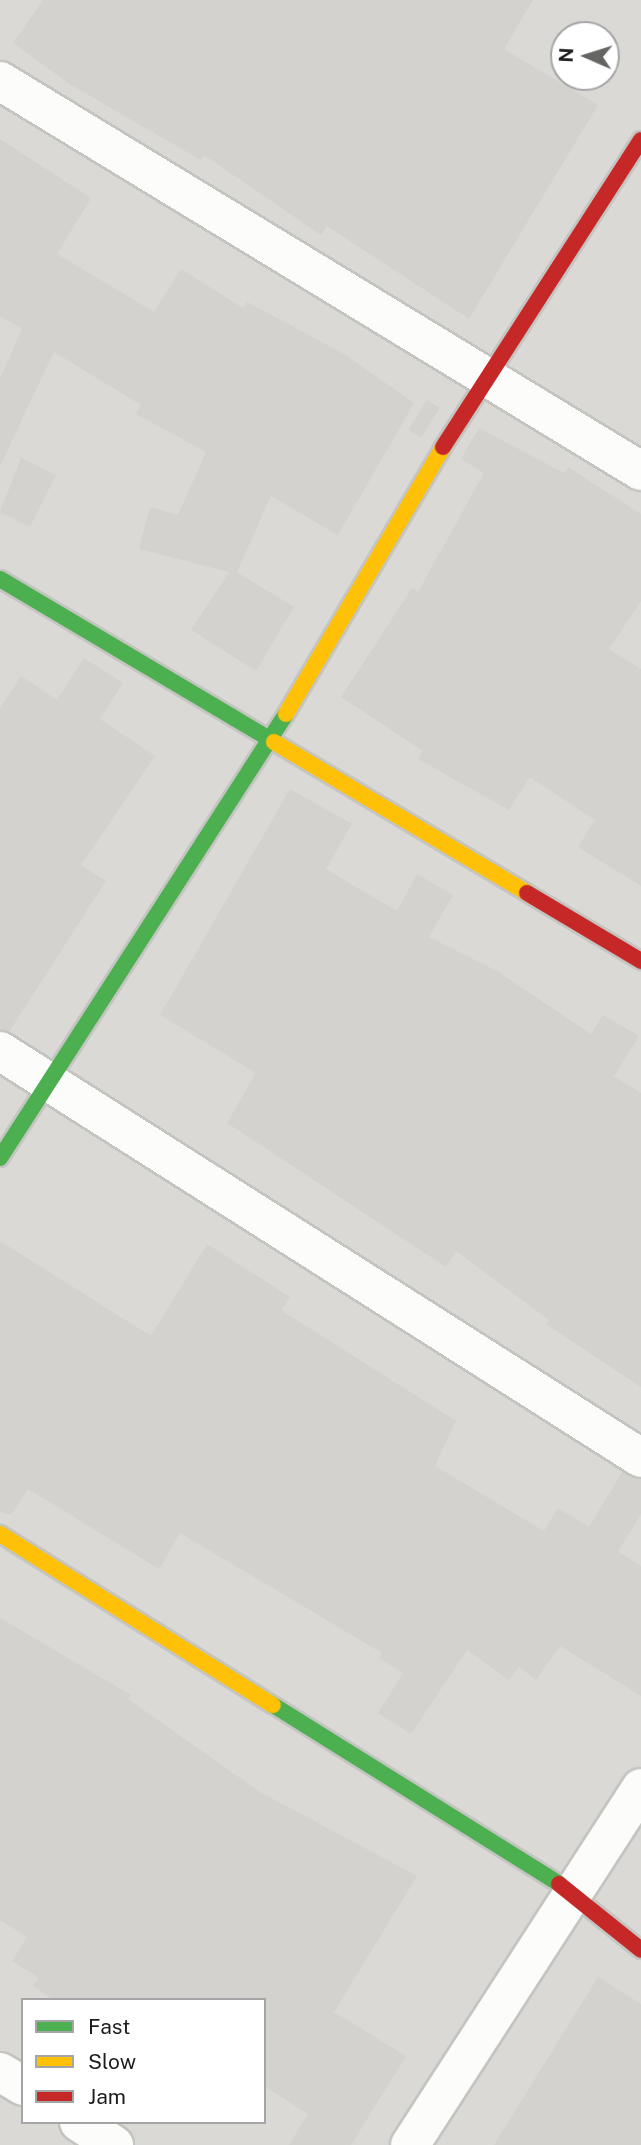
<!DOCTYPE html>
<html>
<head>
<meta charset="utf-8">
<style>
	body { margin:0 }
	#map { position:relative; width:641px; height:2145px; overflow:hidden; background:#ebeae5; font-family:"Public Sans",sans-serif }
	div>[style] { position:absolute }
	.residential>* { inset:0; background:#dad9d6 }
	.building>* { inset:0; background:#d3d2ce; transform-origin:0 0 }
	.roads { filter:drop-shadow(2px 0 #c4c4c1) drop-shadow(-2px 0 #c4c4c1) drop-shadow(0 2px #c4c4c1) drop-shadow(0 -2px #c4c4c1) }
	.street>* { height:38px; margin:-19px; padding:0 19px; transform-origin:19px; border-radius:19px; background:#fcfcfb }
	.fast>* { height:16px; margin:-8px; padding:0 8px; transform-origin:8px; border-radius:8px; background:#4caf50 }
	.slow>* { height:16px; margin:-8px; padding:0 8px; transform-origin:8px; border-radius:8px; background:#ffc107 }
	.jam>* { height:16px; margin:-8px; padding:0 8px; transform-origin:8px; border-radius:8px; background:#c62828 }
	span { translate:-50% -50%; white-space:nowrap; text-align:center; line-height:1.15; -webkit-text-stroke:6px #fff; paint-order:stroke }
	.legend { position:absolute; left:21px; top:1998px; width:245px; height:126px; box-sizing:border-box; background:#fff; border:2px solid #a5a5a5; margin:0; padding:9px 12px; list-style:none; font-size:21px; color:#1d1d1d }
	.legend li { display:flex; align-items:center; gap:14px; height:35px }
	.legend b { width:35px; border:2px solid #a5a5a5 }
	.north { position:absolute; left:550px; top:21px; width:70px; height:70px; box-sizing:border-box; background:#fff; border:2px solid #a5a5a5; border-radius:50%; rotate:273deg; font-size:19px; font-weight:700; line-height:28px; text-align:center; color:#1d1d1d }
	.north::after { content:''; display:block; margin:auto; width:24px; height:32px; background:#656563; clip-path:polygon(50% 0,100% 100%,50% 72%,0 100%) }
</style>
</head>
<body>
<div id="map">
	<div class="residential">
		<i style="clip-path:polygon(evenodd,0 0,641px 0,641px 2145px,0 2145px,0 0,564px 35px,606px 35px,606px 77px,564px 77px,564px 35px,0 0,23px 2000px,264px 2000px,264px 2122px,23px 2122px,23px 2000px)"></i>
	</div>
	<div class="building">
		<i style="clip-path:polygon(43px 0,533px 0,504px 49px,598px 105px,469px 319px,327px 226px,321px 235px,204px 155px,201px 160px,71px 85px,13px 43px)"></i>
		<i style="clip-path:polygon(0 139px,91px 198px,57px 254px,154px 312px,181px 269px,243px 308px,247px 302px,344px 354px,414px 403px,338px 535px,271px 496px,237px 572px,294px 607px,256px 671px,191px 630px,229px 572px,139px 549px,150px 507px,178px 515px,206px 452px,136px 414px,141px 405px,54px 352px,0 466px,0 378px,22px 329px,0 316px)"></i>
		<i style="left:427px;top:400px;width:15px;height:35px;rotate:32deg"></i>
		<i style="clip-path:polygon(479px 428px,564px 473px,568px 467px,641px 514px,641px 601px,609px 649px,641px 669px,641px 886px,578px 847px,595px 820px,530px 777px,509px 810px,418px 759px,423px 751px,341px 697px,412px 588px,418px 592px,484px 473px,461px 459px)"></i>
		<i style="clip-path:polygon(21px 458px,56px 475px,30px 527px,0 512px)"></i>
		<i style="clip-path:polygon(84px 658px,123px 683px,100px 719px,155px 756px,81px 865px,106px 881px,9px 1032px,0 1029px,0 708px,21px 676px,57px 700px)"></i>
		<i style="clip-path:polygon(290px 789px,352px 824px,326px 869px,397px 911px,417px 874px,453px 895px,429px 937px,497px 971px,591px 1034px,603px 1015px,639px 1036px,614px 1076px,641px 1093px,641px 1387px,546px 1324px,549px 1320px,456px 1251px,446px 1267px,227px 1123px,256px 1073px,160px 1015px)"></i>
		<i style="clip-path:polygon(0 1241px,151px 1336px,207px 1244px,290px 1297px,281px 1310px,456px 1421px,435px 1466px,544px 1531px,558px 1508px,589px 1527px,622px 1472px,641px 1480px,641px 1514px,618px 1552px,641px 1566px,641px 1696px,560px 1646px,536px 1680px,519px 1667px,509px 1680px,467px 1650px,411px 1734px,378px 1713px,403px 1673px,379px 1658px,382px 1653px,180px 1533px,159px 1569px,28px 1489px,11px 1515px,0 1512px)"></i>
		<i style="clip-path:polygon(0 1618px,131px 1695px,128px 1699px,260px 1792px,417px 1876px,334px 2012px,406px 2056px,351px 2145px,289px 2145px,308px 2114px,264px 2086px,264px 2000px,54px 2000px,33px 1986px,39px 1978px,12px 1961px,27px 1937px,0 1920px)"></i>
		<i style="clip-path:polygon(598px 1977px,641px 2004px,641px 2145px,494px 2145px)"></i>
	</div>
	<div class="roads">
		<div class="street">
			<i style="left:0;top:81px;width:750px;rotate:31.32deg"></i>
			<i style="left:0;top:1051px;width:759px;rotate:32.41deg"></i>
			<i style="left:0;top:2072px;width:27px;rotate:31deg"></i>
			<i style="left:79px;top:2122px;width:42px;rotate:33.3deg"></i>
			<i style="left:410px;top:2145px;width:425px;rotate:-57.1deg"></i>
		</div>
		<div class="fast">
			<i style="left:0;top:579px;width:319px;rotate:30.7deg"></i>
			<i style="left:0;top:1158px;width:528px;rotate:-57.21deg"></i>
			<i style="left:273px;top:1705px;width:337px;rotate:32deg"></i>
		</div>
		<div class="slow">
			<i style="left:286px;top:714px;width:310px;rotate:-59.5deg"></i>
			<i style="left:274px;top:742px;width:295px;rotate:30.8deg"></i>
			<i style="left:0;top:1534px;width:322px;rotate:32.1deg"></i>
		</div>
		<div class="jam">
			<i style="left:443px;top:447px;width:365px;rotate:-57.2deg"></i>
			<i style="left:527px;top:893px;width:133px;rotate:30.8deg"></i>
			<i style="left:559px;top:1884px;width:105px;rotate:38.8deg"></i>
		</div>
	</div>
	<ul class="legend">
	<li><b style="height:9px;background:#4caf50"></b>Fast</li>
	<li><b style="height:9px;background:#ffc107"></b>Slow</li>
	<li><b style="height:9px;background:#c62828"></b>Jam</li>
	</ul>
	<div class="north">N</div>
</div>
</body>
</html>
